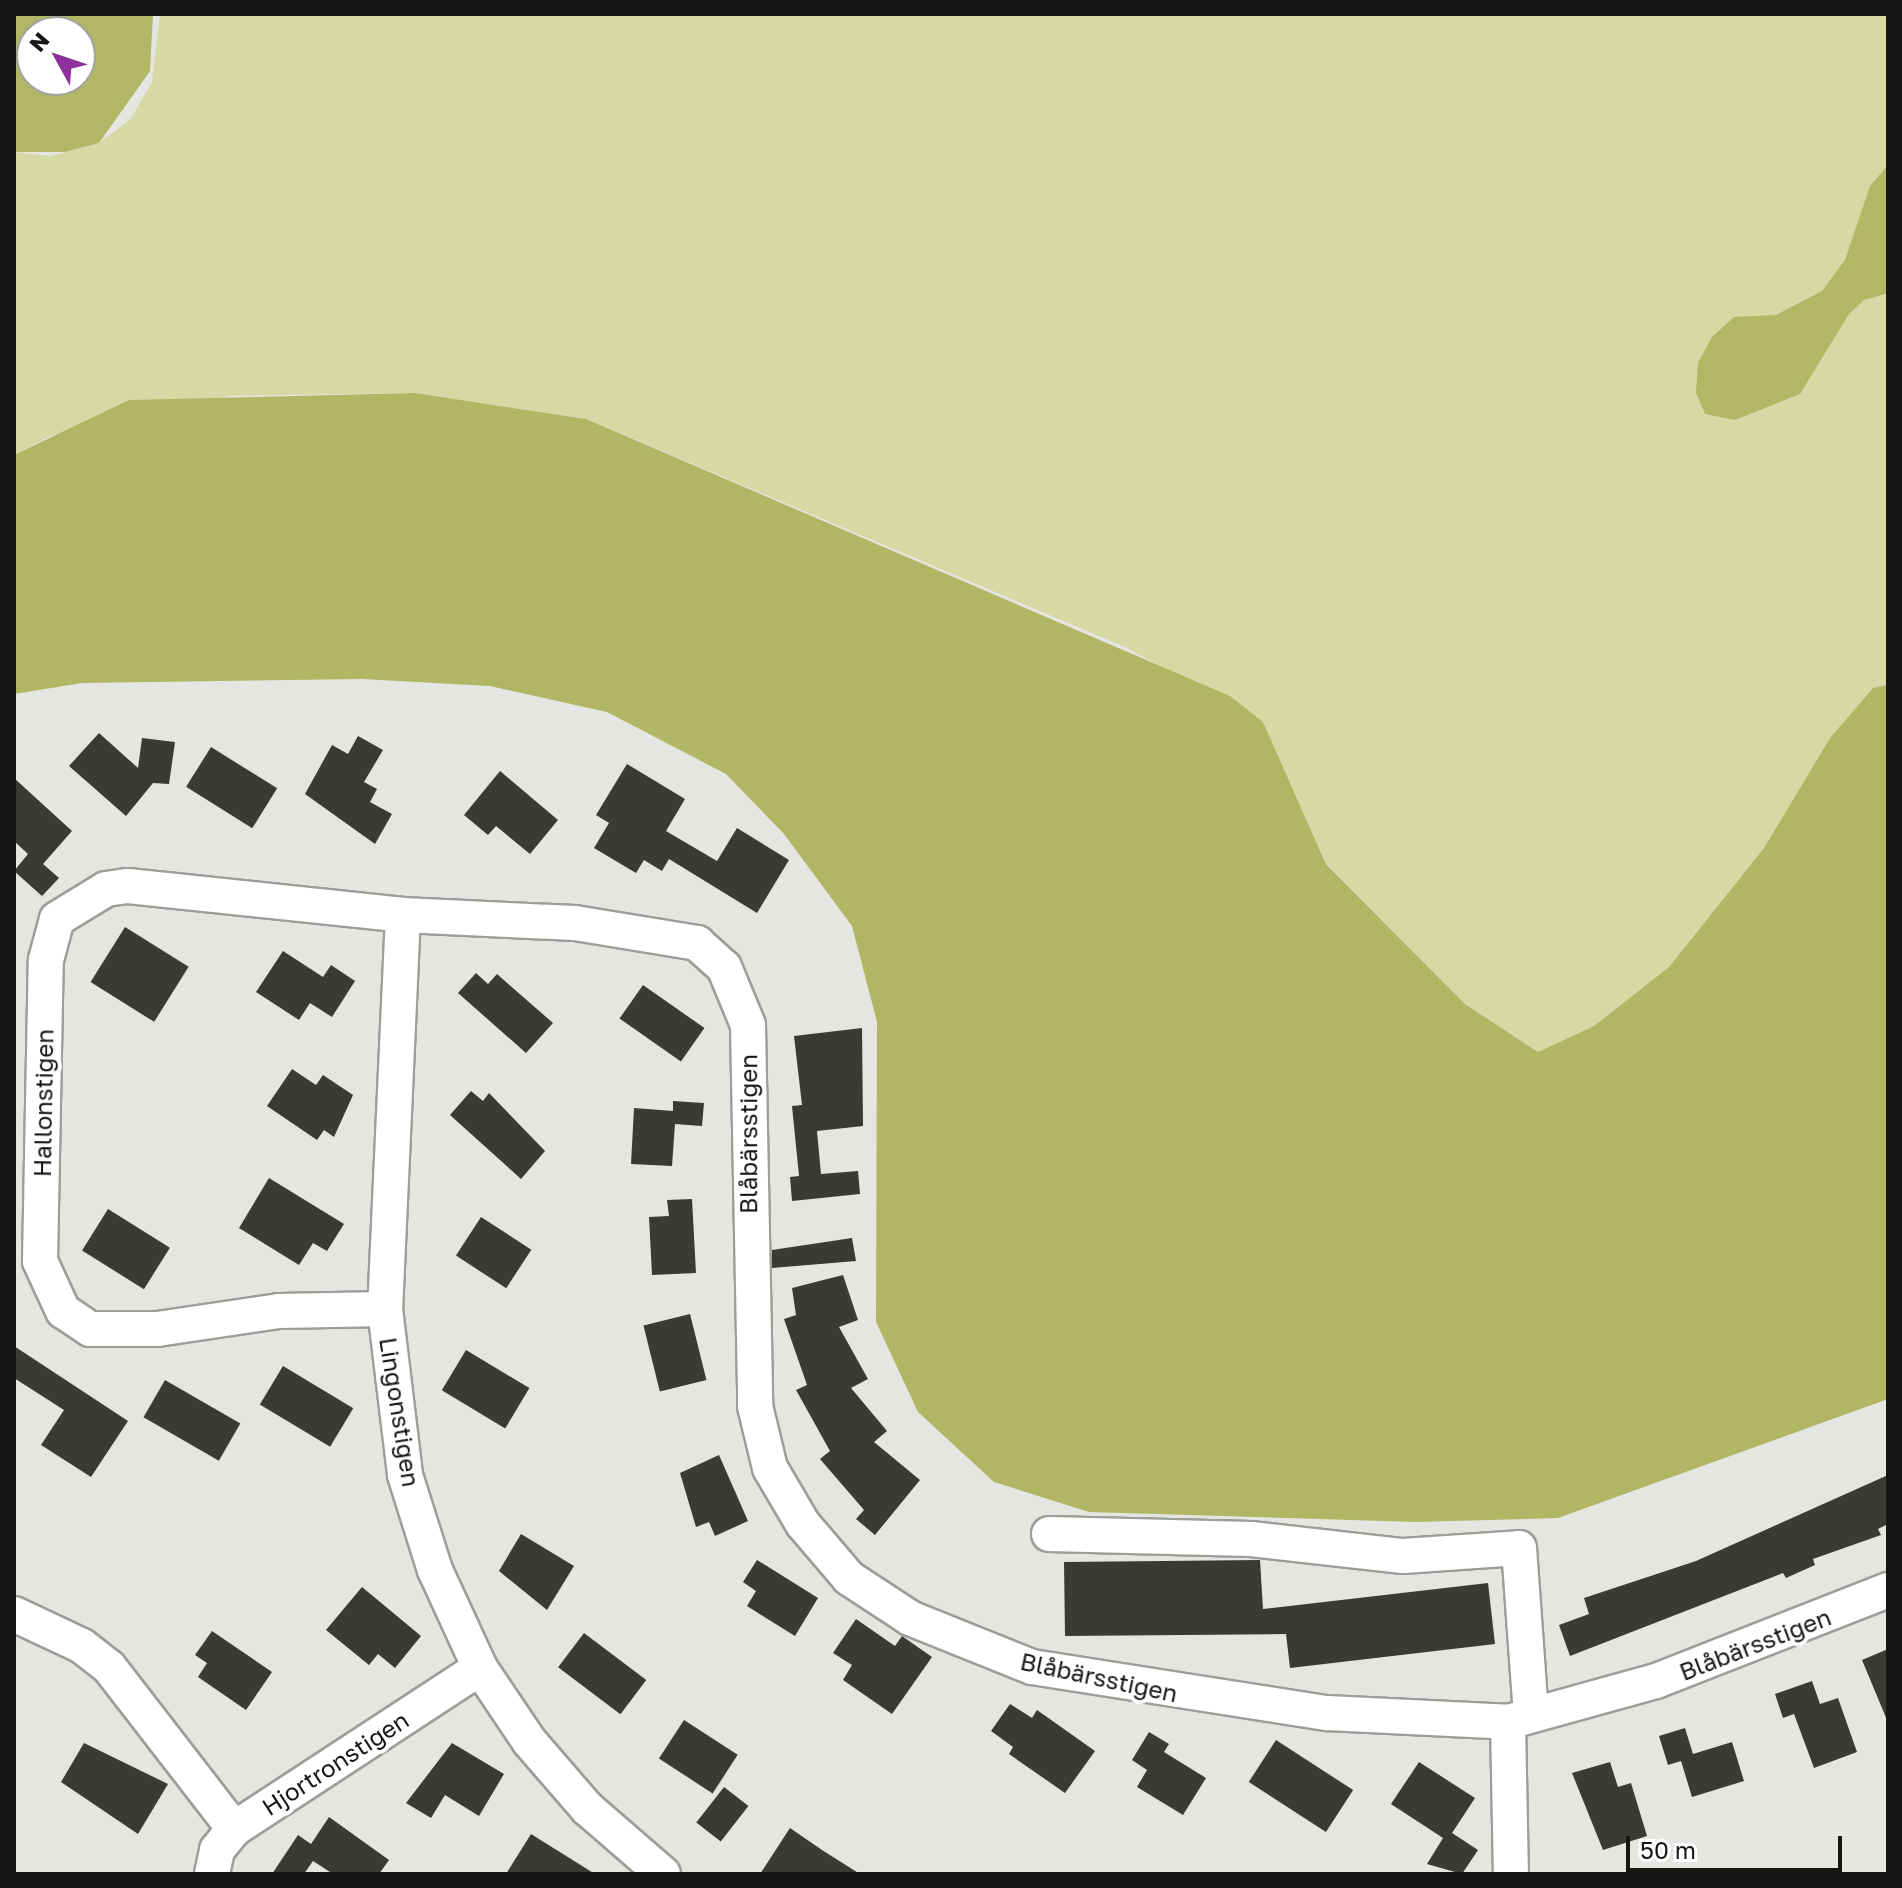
<!DOCTYPE html>
<html>
<head>
<meta charset="utf-8">
<style>
	body { margin:0 }
	#map { position:relative; width:1902px; height:1888px; overflow:hidden; background:#e5e6e2; font-family:"Golos Text",sans-serif }
	div>[style] { position:absolute }
	.green>* { inset:0; background:#d5daa5 }
	.forest>* { inset:0; background:#b0b664 }
	.water>* { inset:0; background:#b1b765 }
	.building>* { inset:0; background:#3a3a37; transform-origin:0 0 }
	.roads { filter:drop-shadow(2px 0 #9d9e9a) drop-shadow(-2px 0 #9d9e9a) drop-shadow(0 2px #9d9e9a) drop-shadow(0 -2px #9d9e9a) }
	.minor>* { height:34px; margin:-17px; padding:0 17px; transform-origin:17px; border-radius:17px; background:#fff }
	span { translate:-50% -50%; white-space:nowrap; text-align:center; line-height:1.15; -webkit-text-stroke:8px #fff; paint-order:stroke }
	.street-label { font-size:24px; color:#161615 }
	.frame { position:absolute; inset:0; border:16px solid #161615; pointer-events:none }
	.north { position:absolute; left:16px; top:16px; width:80px; height:80px; box-sizing:border-box; background:#fff; border:2px solid #a2a2a1; border-radius:50%; rotate:310deg; font-size:22px; font-weight:700; line-height:32px; text-align:center; color:#161615 }
	.north::after { content:''; display:block; margin:auto; width:28px; height:36px; background:#8e319c; clip-path:polygon(50% 0,100% 100%,50% 72%,0 100%) }
	.scale { position:absolute; left:1626px; top:1836px; width:216px; height:36px; box-sizing:border-box; border:4px solid #161615; border-top:0; padding-left:10px; font-size:24px; line-height:28px; white-space:nowrap; color:#161615; -webkit-text-stroke:6px #fff; paint-order:stroke }
</style>
</head>
<body>
<div id="map">
	<div class="green">
		<i style="clip-path:polygon(160px 14px,1888px 14px,1888px 685px,1873px 688px,1830px 738px,1764px 848px,1669px 967px,1594px 1026px,1538px 1052px,1465px 1004px,1326px 863px,1263px 723px,1125px 647px,586px 419px,415px 393px,230px 396px,51px 436px,14px 455px,14px 152px,51px 156px,99px 143px,130px 120px,152px 82px)"></i>
	</div>
	<div class="forest">
		<i style="clip-path:polygon(415px 393px,586px 419px,1230px 696px,1263px 722px,1326px 864px,1465px 1004px,1538px 1052px,1594px 1026px,1669px 967px,1764px 848px,1830px 738px,1873px 688px,1888px 685px,1888px 1399px,1558px 1518px,1416px 1522px,1089px 1512px,994px 1482px,918px 1412px,876px 1322px,877px 1022px,852px 926px,784px 834px,726px 774px,607px 712px,490px 686px,362px 679px,82px 683px,14px 694px,14px 455px,129px 400px)"></i>
	</div>
	<div class="water">
		<i style="clip-path:polygon(evenodd,14px 14px,153px 14px,150px 71px,99px 143px,65px 152px,14px 152px,14px 14px,32px 32px,80px 32px,80px 80px,32px 80px,32px 32px)"></i>
		<i style="clip-path:polygon(1888px 165px,1888px 293px,1864px 300px,1849px 314px,1800px 394px,1735px 420px,1705px 414px,1696px 393px,1698px 363px,1712px 337px,1734px 317px,1776px 315px,1822px 291px,1845px 260px,1870px 186px)"></i>
	</div>
	<div class="building">
		<i style="clip-path:polygon(99px 733px,138px 768px,142px 738px,175px 742px,169px 784px,153px 783px,126px 816px,69px 766px)"></i>
		<i style="clip-path:polygon(358px 736px,383px 750px,364px 782px,377px 789px,370px 802px,392px 814px,375px 844px,305px 794px,332px 745px,348px 754px)"></i>
		<i style="left:211px;top:747px;width:78px;height:47px;rotate:32deg"></i>
		<i style="clip-path:polygon(627px 764px,685px 799px,666px 831px,717px 861px,737px 828px,789px 860px,757px 913px,669px 859px,662px 871px,644px 860px,636px 873px,594px 848px,609px 823px,596px 815px)"></i>
		<i style="clip-path:polygon(500px 771px,558px 820px,530px 854px,496px 826px,488px 835px,464px 815px)"></i>
		<i style="clip-path:polygon(14px 778px,72px 831px,43px 864px,59px 878px,42px 896px,14px 871px,28px 854px,14px 841px)"></i>
		<i style="left:125px;top:927px;width:75px;height:65px;rotate:32deg"></i>
		<i style="clip-path:polygon(283px 951px,323px 977px,331px 965px,355px 981px,332px 1017px,310px 1003px,299px 1020px,256px 992px)"></i>
		<i style="clip-path:polygon(476px 973px,488px 984px,497px 974px,553px 1023px,526px 1053px,458px 993px)"></i>
		<i style="left:643px;top:985px;width:75px;height:41px;rotate:35deg"></i>
		<i style="clip-path:polygon(862px 1028px,863px 1126px,817px 1131px,821px 1174px,858px 1171px,860px 1194px,792px 1201px,790px 1177px,799px 1176px,792px 1106px,802px 1105px,794px 1036px)"></i>
		<i style="clip-path:polygon(292px 1069px,316px 1085px,323px 1075px,353px 1095px,334px 1137px,324px 1130px,317px 1140px,267px 1106px)"></i>
		<i style="clip-path:polygon(471px 1091px,483px 1101px,489px 1093px,545px 1151px,521px 1179px,450px 1115px)"></i>
		<i style="clip-path:polygon(673px 1101px,704px 1103px,702px 1126px,675px 1124px,672px 1166px,631px 1164px,634px 1108px,673px 1111px)"></i>
		<i style="clip-path:polygon(269px 1178px,344px 1224px,327px 1251px,313px 1243px,299px 1265px,239px 1228px)"></i>
		<i style="clip-path:polygon(692px 1199px,696px 1273px,652px 1275px,649px 1217px,669px 1216px,667px 1200px)"></i>
		<i style="left:108px;top:1209px;width:73px;height:49px;rotate:32deg"></i>
		<i style="left:481px;top:1217px;width:60px;height:46px;rotate:33deg"></i>
		<i style="clip-path:polygon(852px 1238px,856px 1261px,772px 1268px,772px 1250px)"></i>
		<i style="clip-path:polygon(843px 1275px,858px 1320px,839px 1327px,868px 1379px,851px 1388px,887px 1431px,874px 1442px,920px 1480px,875px 1535px,856px 1519px,864px 1510px,820px 1459px,830px 1451px,796px 1390px,807px 1385px,784px 1319px,796px 1315px,792px 1288px)"></i>
		<i style="left:690px;top:1314px;width:68px;height:48px;rotate:76deg"></i>
		<i style="clip-path:polygon(14px 1346px,128px 1421px,91px 1477px,41px 1445px,64px 1410px,14px 1378px)"></i>
		<i style="left:466px;top:1350px;width:74px;height:47px;rotate:31deg"></i>
		<i style="left:283px;top:1366px;width:82px;height:45px;rotate:31deg"></i>
		<i style="left:165px;top:1380px;width:87px;height:43px;rotate:30deg"></i>
		<i style="clip-path:polygon(719px 1455px,748px 1521px,715px 1536px,709px 1522px,696px 1527px,680px 1473px)"></i>
		<i style="clip-path:polygon(1888px 1475px,1888px 1524px,1878px 1529px,1881px 1535px,1813px 1559px,1815px 1565px,1786px 1578px,1783px 1573px,1570px 1656px,1559px 1625px,1589px 1614px,1584px 1598px,1696px 1561px)"></i>
		<i style="clip-path:polygon(521px 1534px,574px 1566px,547px 1610px,499px 1571px)"></i>
		<i style="clip-path:polygon(757px 1560px,818px 1598px,795px 1636px,747px 1606px,756px 1591px,743px 1582px)"></i>
		<i style="clip-path:polygon(1260px 1560px,1263px 1609px,1488px 1583px,1495px 1644px,1290px 1668px,1286px 1634px,1065px 1636px,1064px 1562px)"></i>
		<i style="clip-path:polygon(362px 1587px,421px 1636px,395px 1668px,378px 1654px,369px 1665px,326px 1630px)"></i>
		<i style="clip-path:polygon(856px 1619px,895px 1646px,902px 1636px,932px 1657px,892px 1714px,843px 1680px,852px 1665px,833px 1653px)"></i>
		<i style="clip-path:polygon(212px 1631px,272px 1672px,246px 1710px,198px 1677px,207px 1663px,195px 1655px)"></i>
		<i style="left:584px;top:1633px;width:78px;height:43px;rotate:37deg"></i>
		<i style="clip-path:polygon(1888px 1649px,1888px 1720px,1887px 1720px,1862px 1660px)"></i>
		<i style="clip-path:polygon(1812px 1681px,1820px 1704px,1838px 1698px,1857px 1752px,1814px 1768px,1794px 1714px,1783px 1718px,1775px 1694px)"></i>
		<i style="clip-path:polygon(1010px 1704px,1032px 1718px,1037px 1710px,1095px 1751px,1065px 1793px,1009px 1754px,1013px 1747px,991px 1731px)"></i>
		<i style="left:684px;top:1720px;width:64px;height:46px;rotate:33deg"></i>
		<i style="clip-path:polygon(1685px 1728px,1693px 1754px,1732px 1742px,1744px 1781px,1692px 1797px,1681px 1761px,1668px 1765px,1659px 1736px)"></i>
		<i style="clip-path:polygon(1149px 1732px,1169px 1744px,1164px 1752px,1206px 1778px,1183px 1815px,1137px 1787px,1147px 1770px,1132px 1760px)"></i>
		<i style="left:1276px;top:1740px;width:92px;height:50px;rotate:33deg"></i>
		<i style="clip-path:polygon(84px 1743px,168px 1784px,138px 1834px,61px 1782px)"></i>
		<i style="clip-path:polygon(452px 1743px,504px 1774px,479px 1816px,445px 1795px,431px 1818px,406px 1803px)"></i>
		<i style="clip-path:polygon(1419px 1762px,1475px 1798px,1452px 1833px,1478px 1850px,1462px 1874px,1427px 1864px,1443px 1838px,1391px 1804px)"></i>
		<i style="clip-path:polygon(1610px 1762px,1618px 1787px,1631px 1783px,1647px 1836px,1603px 1850px,1572px 1773px)"></i>
		<i style="left:724px;top:1787px;width:31px;height:45px;rotate:38deg"></i>
		<i style="clip-path:polygon(329px 1817px,389px 1860px,379px 1874px,333px 1874px,313px 1861px,304px 1874px,272px 1874px,298px 1835px,311px 1844px)"></i>
		<i style="clip-path:polygon(790px 1828px,822px 1850px,860px 1874px,760px 1874px)"></i>
		<i style="clip-path:polygon(531px 1834px,595px 1874px,506px 1874px)"></i>
	</div>
	<div class="roads">
		<div class="minor">
			<i style="left:403px;top:915px;width:394px;rotate:92.6deg"></i>
			<i style="left:385px;top:1309px;width:167px;rotate:83.1deg"></i>
			<i style="left:405px;top:1475px;width:100px;rotate:72.5deg"></i>
			<i style="left:435px;top:1570px;width:108px;rotate:65.3deg"></i>
			<i style="left:480px;top:1668px;width:88px;rotate:56.1deg"></i>
			<i style="left:529px;top:1741px;width:90px;rotate:49.1deg"></i>
			<i style="left:588px;top:1809px;width:99px;rotate:40.9deg"></i>
			<i style="left:385px;top:1309px;width:106px;rotate:178.9deg"></i>
			<i style="left:279px;top:1311px;width:123px;rotate:171.6deg"></i>
			<i style="left:157px;top:1329px;width:67px;rotate:180deg"></i>
			<i style="left:90px;top:1329px;width:32px;rotate:-146deg"></i>
			<i style="left:63px;top:1311px;width:55px;rotate:-114.7deg"></i>
			<i style="left:40px;top:1261px;width:301px;rotate:-88.9deg"></i>
			<i style="left:46px;top:960px;width:42px;rotate:-75deg"></i>
			<i style="left:57px;top:919px;width:57px;rotate:-31.5deg"></i>
			<i style="left:106px;top:889px;width:22px;rotate:-8deg"></i>
			<i style="left:128px;top:886px;width:277px;rotate:6deg"></i>
			<i style="left:403px;top:915px;width:172px;rotate:2.7deg"></i>
			<i style="left:575px;top:923px;width:124px;rotate:9.3deg"></i>
			<i style="left:697px;top:943px;width:36px;rotate:42deg"></i>
			<i style="left:724px;top:967px;width:63px;rotate:67.5deg"></i>
			<i style="left:748px;top:1025px;width:381px;rotate:88.9deg"></i>
			<i style="left:755px;top:1406px;width:64px;rotate:76.4deg"></i>
			<i style="left:770px;top:1468px;width:65px;rotate:59.5deg"></i>
			<i style="left:803px;top:1524px;width:71px;rotate:49.6deg"></i>
			<i style="left:849px;top:1578px;width:73px;rotate:33.3deg"></i>
			<i style="left:910px;top:1618px;width:131px;rotate:21.9deg"></i>
			<i style="left:1032px;top:1667px;width:299px;rotate:8.9deg"></i>
			<i style="left:1327px;top:1713px;width:181px;rotate:2.8deg"></i>
			<i style="left:1508px;top:1722px;width:154px;rotate:-15.5deg"></i>
			<i style="left:1656px;top:1681px;width:249px;rotate:-21.4deg"></i>
			<i style="left:1049px;top:1534px;width:202px;rotate:1.4deg"></i>
			<i style="left:1251px;top:1539px;width:153px;rotate:6.4deg"></i>
			<i style="left:1403px;top:1556px;width:116px;rotate:-3.9deg"></i>
			<i style="left:1519px;top:1548px;width:167px;rotate:85.9deg"></i>
			<i style="left:14px;top:1614px;width:75px;rotate:25.2deg"></i>
			<i style="left:82px;top:1646px;width:34px;rotate:38deg"></i>
			<i style="left:109px;top:1667px;width:205px;rotate:52.3deg"></i>
			<i style="left:1508px;top:1722px;width:152px;rotate:88.9deg"></i>
			<i style="left:212px;top:1874px;width:25px;rotate:-78deg"></i>
			<i style="left:217px;top:1850px;width:27px;rotate:-51deg"></i>
			<i style="left:234px;top:1829px;width:294px;rotate:-33.2deg"></i>
		</div>
	</div>
	<div class="street-label">
		<span style="left:43px;top:1103px;rotate:-89deg">Hallonstigen</span>
		<span style="left:748px;top:1134px;rotate:-90deg">Blåbärsstigen</span>
		<span style="left:400px;top:1412px;rotate:81deg">Lingonstigen</span>
		<span style="left:1755px;top:1644px;rotate:-21deg">Blåbärsstigen</span>
		<span style="left:1099px;top:1677px;rotate:12deg">Blåbärsstigen</span>
		<span style="left:335px;top:1763px;rotate:-33deg">Hjortronstigen</span>
	</div>
	<div class="frame"></div>
	<div class="north">N</div>
	<div class="scale">50 m</div>
</div>
</body>
</html>
